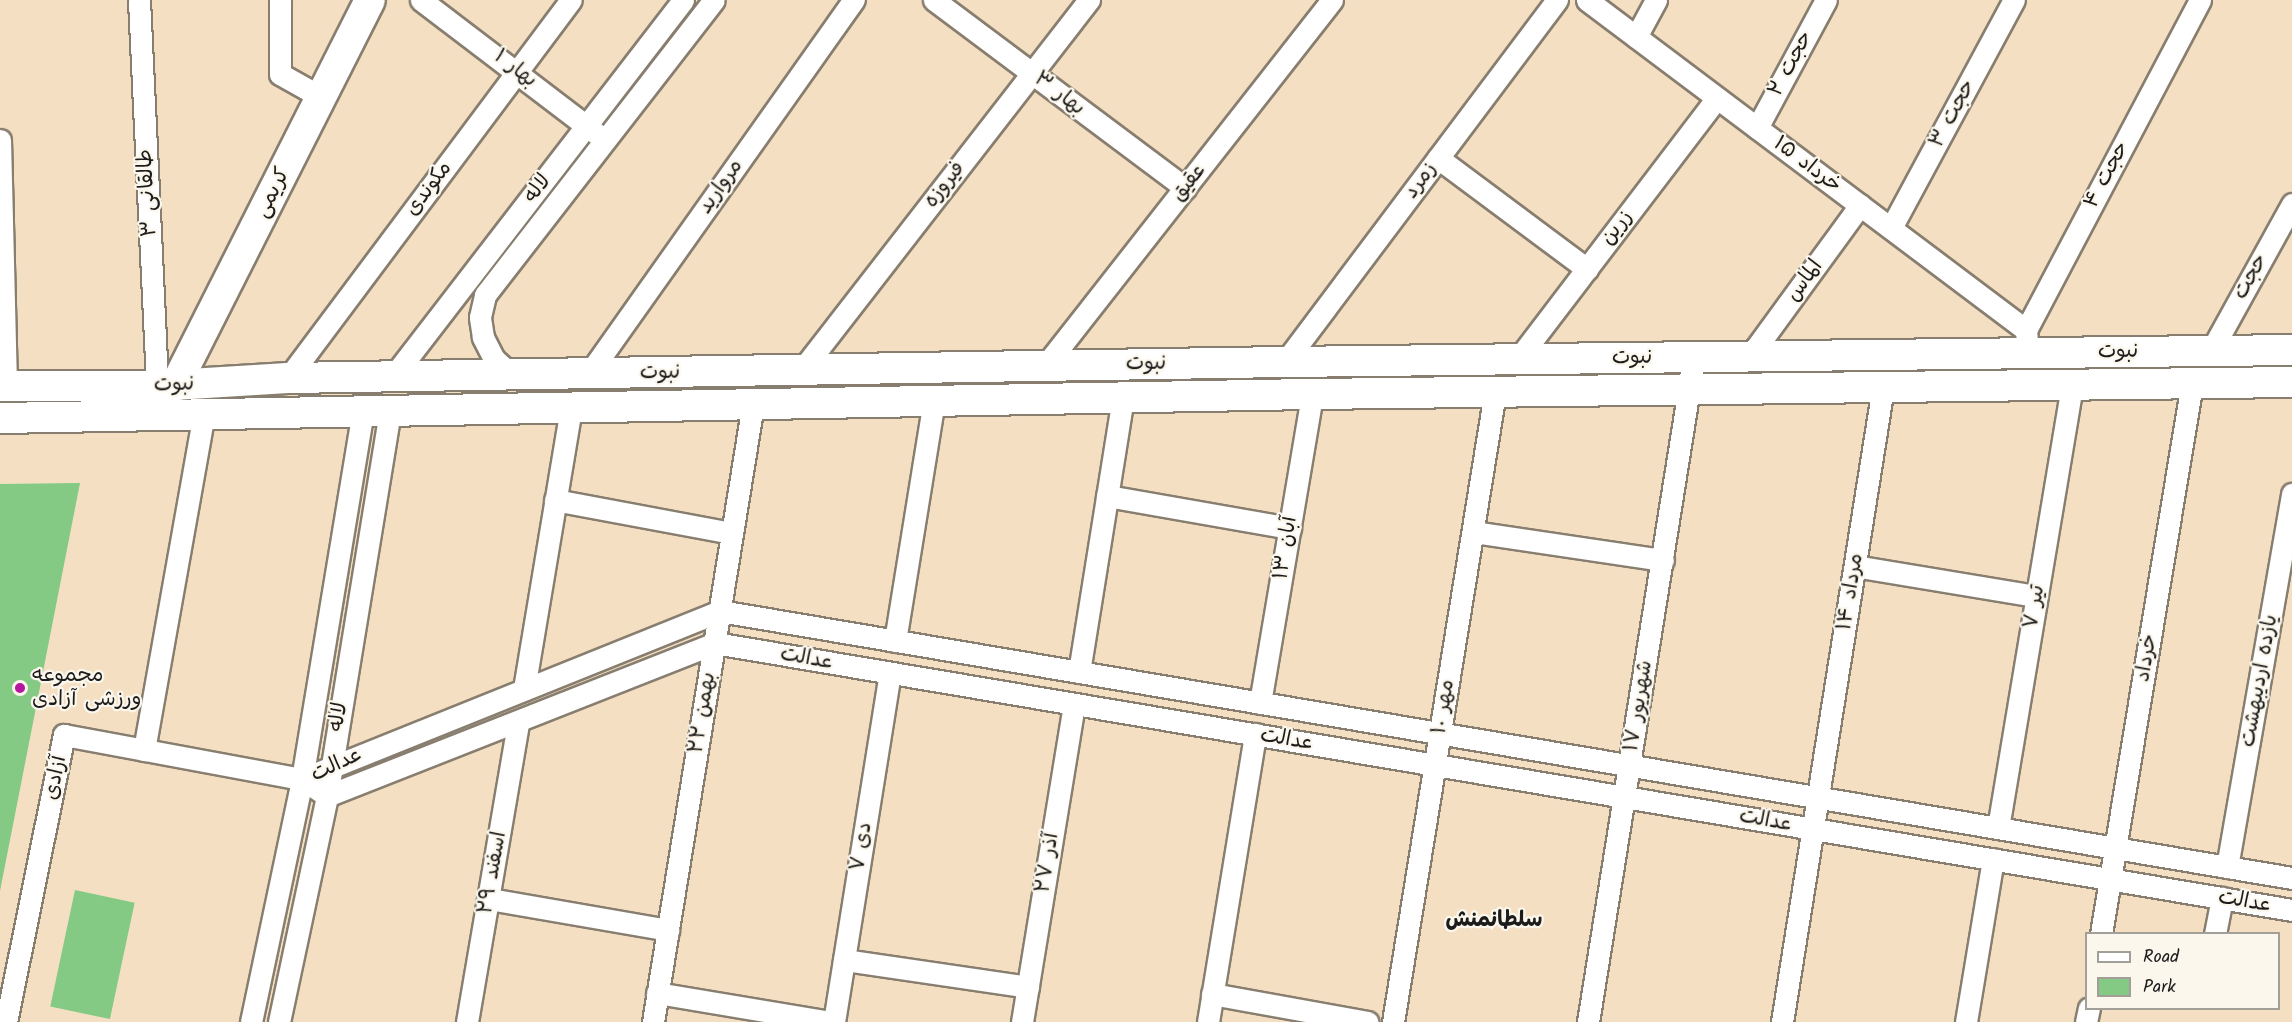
<!DOCTYPE html>
<html>
<head>
<meta charset="utf-8">
<style>
	body { margin:0 }
	#map { position:relative; width:2292px; height:1022px; overflow:hidden; background:#f4dfc2; font-family:Kalam,"Playpen Sans Arabic",sans-serif }
	div>[style] { position:absolute }
	.green>* { inset:0; background:#84ca85; transform-origin:0 0 }
	.roads { filter:drop-shadow(2px 0 #887e6f) drop-shadow(-2px 0 #887e6f) drop-shadow(0 2px #887e6f) drop-shadow(0 -2px #887e6f) }
	.street>* { height:21px; margin:-10.5px; padding:0 10.5px; transform-origin:10.5px; border-radius:10.5px; background:#fff }
	.secondary>* { height:30px; margin:-15px; padding:0 15px; transform-origin:15px; border-radius:15px; background:#fff }
	.dots>* { width:16px; height:16px; translate:-50% -50%; box-sizing:border-box; border:3px solid #fbf7ec; border-radius:50% }
	span { translate:-50% -50%; white-space:nowrap; text-align:center; line-height:1.15; -webkit-text-stroke:4.5px #fbf7ec; paint-order:stroke }
	.street-label { font-size:21px; color:#1c1c1c }
	.poi-label { font-size:21px; color:#1c1c1c }
	.left { translate:0 -50%; text-align:left }
	.neighbourhood-label { font-size:22px; color:#1c1c1c; font-weight:700 }
	.legend { position:absolute; left:2085px; top:932px; width:195px; height:78px; box-sizing:border-box; background:#fbf7ec; border:2px solid #a29f99; margin:0; padding:8px 10px; list-style:none; font-size:18px; color:#1c1c1c }
	.legend li { display:flex; align-items:center; gap:12px; height:30px }
	.legend b { width:30px; border:2px solid #a29f99 }
</style>
</head>
<body>
<div id="map">
	<div class="green">
		<i style="clip-path:polygon(80px 483px,0 891px,0 484px)"></i>
		<i style="left:75px;top:890px;width:61px;height:119px;rotate:12deg"></i>
	</div>
	<div class="roads">
		<div class="street">
			<i style="left:139px;top:0;width:386px;rotate:87.3deg"></i>
			<i style="left:280px;top:0;width:74px;rotate:90deg"></i>
			<i style="left:280px;top:74px;width:47px;rotate:29.3deg"></i>
			<i style="left:421px;top:0;width:223px;rotate:37.3deg"></i>
			<i style="left:934px;top:0;width:314px;rotate:36.8deg"></i>
			<i style="left:1587px;top:0;width:549px;rotate:36.93deg"></i>
			<i style="left:1636px;top:37px;width:42px;rotate:-61.6deg"></i>
			<i style="left:1757px;top:128px;width:145px;rotate:-61.7deg"></i>
			<i style="left:0;top:140px;width:245px;rotate:88.6deg"></i>
			<i style="left:1438px;top:158px;width:186px;rotate:36.7deg"></i>
			<i style="left:1891px;top:228px;width:259px;rotate:-61.7deg"></i>
			<i style="left:2027px;top:343px;width:13px;rotate:-94deg"></i>
			<i style="left:2026px;top:330px;width:373px;rotate:-62.2deg"></i>
			<i style="left:2211px;top:351px;width:168px;rotate:-61.1deg"></i>
			<i style="left:1750px;top:356px;width:187px;rotate:-53.9deg"></i>
			<i style="left:1518px;top:359px;width:328px;rotate:-52.7deg"></i>
			<i style="left:1285px;top:362px;width:453px;rotate:-53.1deg"></i>
			<i style="left:1045px;top:366px;width:465px;rotate:-51.9deg"></i>
			<i style="left:801px;top:371px;width:470px;rotate:-52.2deg"></i>
			<i style="left:588px;top:375px;width:460px;rotate:-54.7deg"></i>
			<i style="left:513px;top:376px;width:25px;rotate:-138deg"></i>
			<i style="left:494px;top:359px;width:25px;rotate:-117deg"></i>
			<i style="left:483px;top:337px;width:20px;rotate:-99deg"></i>
			<i style="left:480px;top:317px;width:23px;rotate:-77deg"></i>
			<i style="left:485px;top:295px;width:373px;rotate:-52.2deg"></i>
			<i style="left:288px;top:378px;width:472px;rotate:-53.2deg"></i>
			<i style="left:392px;top:378px;width:477px;rotate:-52.4deg"></i>
			<i style="left:1107px;top:496px;width:186px;rotate:9.9deg"></i>
			<i style="left:555px;top:500px;width:180px;rotate:10.6deg"></i>
			<i style="left:1473px;top:532px;width:192px;rotate:8.4deg"></i>
			<i style="left:1855px;top:566px;width:184px;rotate:9.4deg"></i>
			<i style="left:895px;top:641px;width:243px;rotate:-80.8deg"></i>
			<i style="left:1079px;top:672px;width:278px;rotate:-80.9deg"></i>
			<i style="left:524px;top:689px;width:286px;rotate:-80.5deg"></i>
			<i style="left:1260px;top:703px;width:313px;rotate:-80.4deg"></i>
			<i style="left:144px;top:750px;width:341px;rotate:-79.9deg"></i>
			<i style="left:302px;top:779px;width:450px;rotate:-21.9deg"></i>
			<i style="left:720px;top:611px;width:1595px;rotate:9.64deg"></i>
			<i style="left:1998px;top:828px;width:449px;rotate:-80.5deg"></i>
			<i style="left:2227px;top:867px;width:379px;rotate:-80.1deg"></i>
			<i style="left:489px;top:899px;width:182px;rotate:9.8deg"></i>
			<i style="left:2101px;top:934px;width:558px;rotate:-80.62deg"></i>
			<i style="left:2215px;top:934px;width:37px;rotate:-79deg"></i>
			<i style="left:844px;top:960px;width:186px;rotate:8.3deg"></i>
			<i style="left:657px;top:993px;width:175px;rotate:9.5deg"></i>
			<i style="left:1212px;top:994px;width:158px;rotate:10.2deg"></i>
			<i style="left:6px;top:1022px;width:293px;rotate:-78.6deg"></i>
			<i style="left:64px;top:735px;width:242px;rotate:10.5deg"></i>
			<i style="left:302px;top:779px;width:30px;rotate:34deg"></i>
			<i style="left:327px;top:796px;width:417px;rotate:-21.5deg"></i>
			<i style="left:715px;top:643px;width:1599px;rotate:9.61deg"></i>
			<i style="left:251px;top:1022px;width:248px;rotate:-78.1deg"></i>
			<i style="left:302px;top:779px;width:373px;rotate:-80.6deg"></i>
			<i style="left:279px;top:1022px;width:231px;rotate:-78deg"></i>
			<i style="left:327px;top:796px;width:390px;rotate:-80.7deg"></i>
			<i style="left:467px;top:1022px;width:303px;rotate:-80.3deg"></i>
			<i style="left:653px;top:1022px;width:626px;rotate:-80.81deg"></i>
			<i style="left:834px;top:1022px;width:353px;rotate:-80.9deg"></i>
			<i style="left:1022px;top:1022px;width:322px;rotate:-80.7deg"></i>
			<i style="left:1208px;top:1022px;width:292px;rotate:-80.7deg"></i>
			<i style="left:1393px;top:1022px;width:638px;rotate:-80.8deg"></i>
			<i style="left:1588px;top:1022px;width:673px;rotate:-80.94deg"></i>
			<i style="left:1782px;top:1022px;width:643px;rotate:-80.96deg"></i>
			<i style="left:1966px;top:1022px;width:165px;rotate:-80.6deg"></i>
			<i style="left:2086px;top:1022px;width:14px;rotate:-78deg"></i>
		</div>
		<div class="secondary">
			<i style="left:0;top:386px;width:157px"></i>
			<i style="left:157px;top:386px;width:131px;rotate:-3.5deg"></i>
			<i style="left:288px;top:378px;width:997px;rotate:-0.92deg"></i>
			<i style="left:1285px;top:362px;width:1007px;rotate:-0.68deg"></i>
			<i style="left:175px;top:386px;width:432px;rotate:-63.2deg"></i>
			<i style="left:0;top:418px;width:1312px;rotate:-1.05deg"></i>
			<i style="left:1312px;top:394px;width:980px;rotate:-0.7deg"></i>
		</div>
	</div>
	<div class="dots">
		<i style="left:20px;top:688px;background:#b5179e"></i>
	</div>
	<div class="street-label">
		<span style="left:1791px;top:64px;rotate:-62deg">حجت ۲</span>
		<span style="left:515px;top:69px;rotate:37deg">بهار ۱</span>
		<span style="left:1059px;top:94px;rotate:37deg">بهار ۳</span>
		<span style="left:1953px;top:114px;rotate:-62deg">حجت ۳</span>
		<span style="left:1807px;top:165px;rotate:37deg">۱۵ خرداد</span>
		<span style="left:2107px;top:175px;rotate:-62deg">حجت ۴</span>
		<span style="left:1421px;top:181px;rotate:-53deg">زمرد</span>
		<span style="left:1189px;top:183px;rotate:-52deg">عقیق</span>
		<span style="left:945px;top:185px;rotate:-52deg">فیروزه</span>
		<span style="left:721px;top:187px;rotate:-55deg">مروارید</span>
		<span style="left:429px;top:189px;rotate:-53deg">مکوندی</span>
		<span style="left:538px;top:189px;rotate:-52deg">لاله</span>
		<span style="left:148px;top:193px;rotate:-93deg">طالقانی ۳</span>
		<span style="left:273px;top:193px;rotate:-63deg">کریمی</span>
		<span style="left:1617px;top:228px;rotate:-53deg">زرین</span>
		<span style="left:2251px;top:277px;rotate:-61deg">حجت</span>
		<span style="left:1805px;top:281px;rotate:-54deg">الماس</span>
		<span style="left:2118px;top:352px;rotate:-1deg">نبوت</span>
		<span style="left:1632px;top:358px;rotate:-1deg">نبوت</span>
		<span style="left:1146px;top:364px;rotate:-1deg">نبوت</span>
		<span style="left:660px;top:373px;rotate:-1deg">نبوت</span>
		<span style="left:174px;top:385px;rotate:-2deg">نبوت</span>
		<span style="left:1286px;top:548px;rotate:-81deg">۱۳ آبان</span>
		<span style="left:1851px;top:592px;rotate:-81deg">۱۴ مرداد</span>
		<span style="left:2035px;top:607px;rotate:-81deg">۷ تیر</span>
		<span style="left:2147px;top:658px;rotate:-81deg">خرداد</span>
		<span style="left:807px;top:659px;rotate:10deg">عدالت</span>
		<span style="left:2260px;top:681px;rotate:-80deg">یازده اردیبهشت</span>
		<span style="left:1639px;top:706px;rotate:-81deg">۱۷ شهریور</span>
		<span style="left:1444px;top:707px;rotate:-81deg">۱۰ مهر</span>
		<span style="left:703px;top:713px;rotate:-81deg">۲۲ بهمن</span>
		<span style="left:339px;top:717px;rotate:-81deg">لاله</span>
		<span style="left:1287px;top:740px;rotate:10deg">عدالت</span>
		<span style="left:337px;top:765px;rotate:-25deg">عدالت</span>
		<span style="left:56px;top:778px;rotate:-78deg">آزادی</span>
		<span style="left:1766px;top:821px;rotate:10deg">عدالت</span>
		<span style="left:862px;top:847px;rotate:-81deg">۷ دی</span>
		<span style="left:1048px;top:863px;rotate:-81deg">۲۷ آذر</span>
		<span style="left:493px;top:873px;rotate:-80deg">۲۹ اسفند</span>
		<span style="left:2245px;top:902px;rotate:10deg">عدالت</span>
	</div>
	<div class="poi-label">
		<span class="left" style="left:32px;top:688px">مجموعه<br>ورزشی آزادی</span>
	</div>
	<div class="neighbourhood-label">
		<span style="left:1494px;top:921px">سلطانمنش</span>
	</div>
	<ul class="legend">
	<li><b style="height:8px;background:#fff"></b>Road</li>
	<li><b style="height:16px;background:#84ca85"></b>Park</li>
	</ul>
</div>
</body>
</html>
